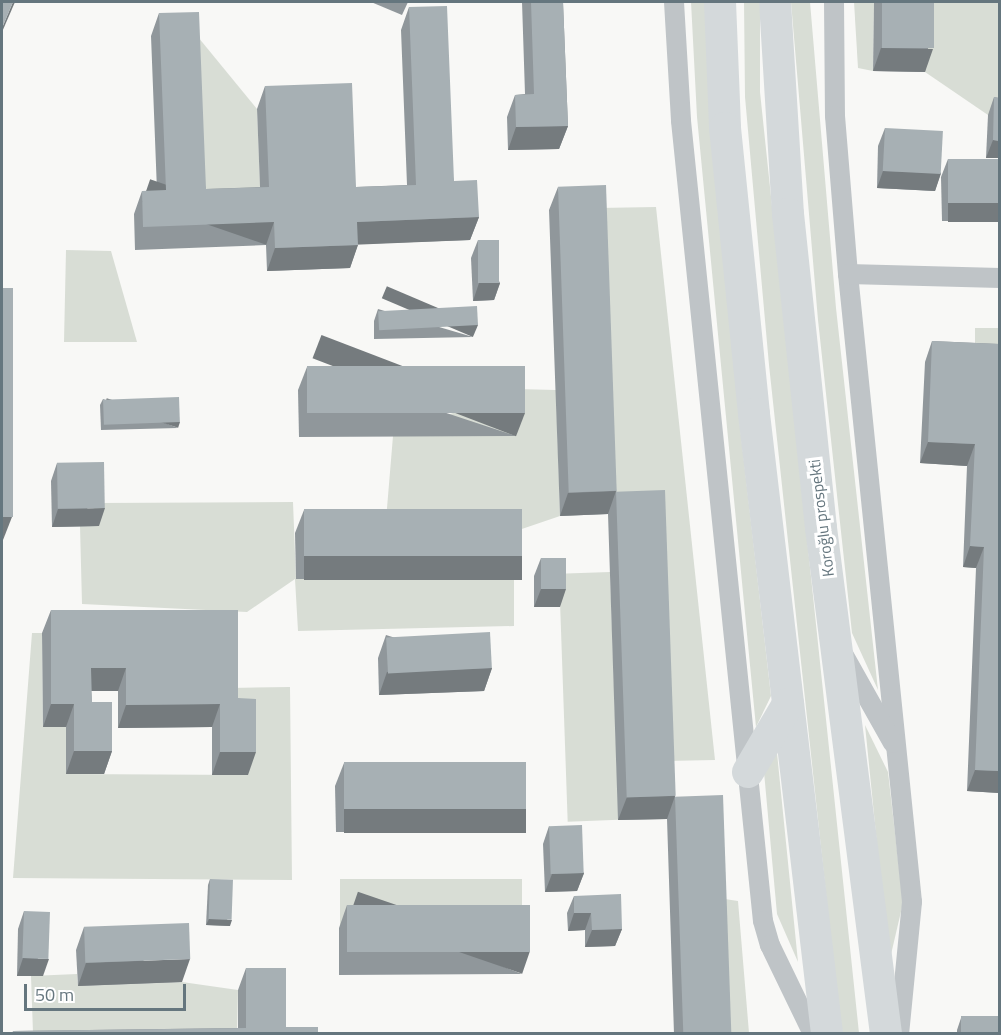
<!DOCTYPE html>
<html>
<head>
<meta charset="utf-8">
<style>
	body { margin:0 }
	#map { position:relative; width:1001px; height:1035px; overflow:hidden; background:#f8f8f6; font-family:"Titillium Web",sans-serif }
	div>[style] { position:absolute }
	.green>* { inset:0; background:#d8ddd5; transform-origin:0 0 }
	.minor>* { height:20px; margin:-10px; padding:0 10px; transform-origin:10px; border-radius:10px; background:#bfc4c7 }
	.primary>* { height:32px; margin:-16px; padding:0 16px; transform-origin:16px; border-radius:16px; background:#d4d9db }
	.wall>* { inset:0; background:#90979b }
	.shaded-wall>* { inset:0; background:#757b7e; transform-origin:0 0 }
	.building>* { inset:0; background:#a7b0b4; transform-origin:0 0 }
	span { translate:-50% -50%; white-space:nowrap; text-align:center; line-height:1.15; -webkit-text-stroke:6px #fff; paint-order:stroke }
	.street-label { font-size:16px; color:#65767e }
	.frame { position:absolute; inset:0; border:3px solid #65767e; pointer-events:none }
	.scale { position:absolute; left:24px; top:984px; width:162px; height:27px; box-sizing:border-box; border:3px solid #65767e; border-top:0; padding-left:8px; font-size:18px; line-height:21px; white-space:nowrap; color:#65767e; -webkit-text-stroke:4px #fff; paint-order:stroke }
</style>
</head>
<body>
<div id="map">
	<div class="green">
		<i style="clip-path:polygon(691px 2px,706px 2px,739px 418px,771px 696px,756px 727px,697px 117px)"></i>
		<i style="clip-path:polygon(744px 2px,760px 2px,760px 92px,859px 1033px,841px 1033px,769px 365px,745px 97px)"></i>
		<i style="clip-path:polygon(791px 2px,810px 2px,836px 308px,878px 690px,852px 633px,818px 320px)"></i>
		<i style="clip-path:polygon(854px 2px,874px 2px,873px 71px,858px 68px)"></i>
		<i style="clip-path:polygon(926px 2px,999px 2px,999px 115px,988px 115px,925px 72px)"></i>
		<i style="clip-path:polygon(198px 37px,257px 109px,261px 210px,197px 212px)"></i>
		<i style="clip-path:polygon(656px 207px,715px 760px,665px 761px,608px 514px,598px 208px)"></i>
		<i style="clip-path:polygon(66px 250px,111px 251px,137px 342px,64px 342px)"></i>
		<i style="left:975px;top:328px;width:24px;height:36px"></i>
		<i style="clip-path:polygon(516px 389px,556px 390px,560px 516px,513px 532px,385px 532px,393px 436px)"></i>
		<i style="clip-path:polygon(293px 502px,296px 579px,514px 579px,514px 626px,298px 631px,295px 579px,247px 612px,82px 604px,80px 526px,98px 503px)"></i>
		<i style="left:610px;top:572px;width:248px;height:51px;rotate:88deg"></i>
		<i style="clip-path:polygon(32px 633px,42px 633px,43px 727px,66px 727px,66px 774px,248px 775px,230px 688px,290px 687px,292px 880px,13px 878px)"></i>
		<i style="clip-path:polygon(865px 725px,888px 772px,903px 903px,889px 963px)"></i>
		<i style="clip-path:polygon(776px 743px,798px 962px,777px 914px,764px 772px)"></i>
		<i style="left:340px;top:879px;width:182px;height:49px"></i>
		<i style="clip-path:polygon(718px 898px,738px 901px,749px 1033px,722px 1033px)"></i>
		<i style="clip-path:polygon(77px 974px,78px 986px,182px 982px,238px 990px,237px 1033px,33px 1033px,31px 976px)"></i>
	</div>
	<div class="minor">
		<i style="left:674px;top:2px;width:119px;rotate:86.6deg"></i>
		<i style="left:681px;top:121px;width:804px;rotate:84.15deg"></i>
		<i style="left:763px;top:921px;width:25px;rotate:74deg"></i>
		<i style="left:770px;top:945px;width:99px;rotate:64.2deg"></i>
		<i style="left:834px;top:2px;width:114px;rotate:89.5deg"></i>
		<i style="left:835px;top:116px;width:159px;rotate:85.3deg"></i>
		<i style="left:848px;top:274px;width:631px;rotate:84.18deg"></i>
		<i style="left:912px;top:902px;width:133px;rotate:95.6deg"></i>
		<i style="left:848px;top:274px;width:152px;rotate:1.5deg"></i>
		<i style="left:843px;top:654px;width:102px;rotate:60.7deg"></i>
	</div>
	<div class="primary">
		<i style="left:720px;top:2px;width:126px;rotate:87.7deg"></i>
		<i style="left:725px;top:128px;width:287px;rotate:84.2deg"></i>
		<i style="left:754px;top:414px;width:624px;rotate:83.28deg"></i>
		<i style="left:775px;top:2px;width:212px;rotate:86.5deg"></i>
		<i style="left:788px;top:214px;width:316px;rotate:84deg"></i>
		<i style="left:821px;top:528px;width:510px;rotate:82.68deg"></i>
		<i style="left:748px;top:772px;width:79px;rotate:-59.5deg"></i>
	</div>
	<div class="wall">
		<i style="clip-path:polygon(371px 2px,408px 2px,402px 15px)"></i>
		<i style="clip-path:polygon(522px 2px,563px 2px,568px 126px,559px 149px,508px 150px,507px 117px,515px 95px,525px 94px)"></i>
		<i style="clip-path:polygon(874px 2px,934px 2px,925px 72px,873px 71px)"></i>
		<i style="clip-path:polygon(409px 7px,454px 181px,479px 217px,470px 240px,358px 244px,350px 268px,267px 271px,266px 245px,135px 250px,134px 214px,142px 191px,157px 191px,151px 36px,159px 13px,206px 189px,260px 187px,257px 109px,265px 86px,356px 187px,407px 185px,401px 30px)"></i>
		<i style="clip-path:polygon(994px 97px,999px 98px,999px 158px,986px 158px,988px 115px)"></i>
		<i style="clip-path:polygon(885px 128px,941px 173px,935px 191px,877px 188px,878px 146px)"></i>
		<i style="clip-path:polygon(948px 159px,999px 159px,999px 221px,942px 221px,941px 177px)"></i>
		<i style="clip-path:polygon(558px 187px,675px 796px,731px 1034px,674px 1034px,667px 819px,618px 820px,608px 514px,560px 516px,549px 210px)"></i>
		<i style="clip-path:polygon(478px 240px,500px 283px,494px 300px,473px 301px,471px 258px)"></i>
		<i style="clip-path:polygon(378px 309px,473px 337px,374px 339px,374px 321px)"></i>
		<i style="clip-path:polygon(932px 341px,999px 344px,999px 793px,967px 791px,976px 568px,963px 567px,967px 466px,920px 463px,925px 362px)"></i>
		<i style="clip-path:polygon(307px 367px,516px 436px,299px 437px,298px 390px)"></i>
		<i style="clip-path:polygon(103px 399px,178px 428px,101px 430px,100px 405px)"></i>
		<i style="clip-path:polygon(57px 463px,99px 526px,52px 527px,51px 481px)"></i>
		<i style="clip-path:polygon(304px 510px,514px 579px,296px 579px,295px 533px)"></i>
		<i style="clip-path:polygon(541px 558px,560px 607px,534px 607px,534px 576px)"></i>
		<i style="clip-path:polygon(51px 610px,238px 698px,248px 775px,212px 775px,212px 727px,118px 728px,118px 691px,91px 691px,92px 702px,112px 751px,104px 774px,66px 774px,66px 727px,43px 727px,42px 633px)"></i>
		<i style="clip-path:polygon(386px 635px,492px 668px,484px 691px,379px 695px,378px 658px)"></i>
		<i style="clip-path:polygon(344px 763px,526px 809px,518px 832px,336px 832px,335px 786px)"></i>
		<i style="clip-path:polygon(549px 826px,584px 873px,577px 891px,545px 892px,543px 844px)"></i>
		<i style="clip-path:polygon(210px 879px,230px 926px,206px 925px,208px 885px)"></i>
		<i style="clip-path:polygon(574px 896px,622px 929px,615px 946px,585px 947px,585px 930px,568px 931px,567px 913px)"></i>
		<i style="clip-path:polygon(347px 905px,522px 974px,339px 975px,339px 928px)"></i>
		<i style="clip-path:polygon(24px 911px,43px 976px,17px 976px,18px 929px)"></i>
		<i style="clip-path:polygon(84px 927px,182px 982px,78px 986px,76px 950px)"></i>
		<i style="clip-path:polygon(246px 968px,286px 1027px,318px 1034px,12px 1034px,13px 1031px,238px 1028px,238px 990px)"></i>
		<i style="clip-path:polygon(961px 1018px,999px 1034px,957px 1034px,957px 1030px)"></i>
	</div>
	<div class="shaded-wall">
		<i style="clip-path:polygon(13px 2px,15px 2px,2px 32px,2px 28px)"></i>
		<i style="clip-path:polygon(881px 48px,933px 49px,925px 72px,873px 71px)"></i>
		<i style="clip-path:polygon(568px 126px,559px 149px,508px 150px,516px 127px)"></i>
		<i style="clip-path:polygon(993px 140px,999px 141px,999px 158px,986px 158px)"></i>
		<i style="clip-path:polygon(883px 171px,941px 173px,935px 191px,877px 188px)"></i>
		<i style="left:948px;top:203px;width:51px;height:19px"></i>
		<i style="clip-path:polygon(479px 217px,470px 240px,349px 245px,357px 222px)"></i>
		<i style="left:274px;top:222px;width:24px;height:131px;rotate:109deg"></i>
		<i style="clip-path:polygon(358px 245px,350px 268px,267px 271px,275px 248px)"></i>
		<i style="clip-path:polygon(479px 283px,500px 283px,494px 300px,473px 301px)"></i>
		<i style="left:478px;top:325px;width:13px;height:99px;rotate:113deg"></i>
		<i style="left:525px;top:413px;width:25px;height:218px;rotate:111deg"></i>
		<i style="left:180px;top:422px;width:6px;height:77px;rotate:108deg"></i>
		<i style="clip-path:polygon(928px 442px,975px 444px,967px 466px,920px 463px)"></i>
		<i style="clip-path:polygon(616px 491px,608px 514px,560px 516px,568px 493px)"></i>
		<i style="clip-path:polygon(105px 508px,99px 526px,52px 527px,58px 509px)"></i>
		<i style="clip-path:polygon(2px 517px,12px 517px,3px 540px,2px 540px)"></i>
		<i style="clip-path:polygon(970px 546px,984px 547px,976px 568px,963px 567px)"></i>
		<i style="left:304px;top:556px;width:218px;height:24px"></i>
		<i style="clip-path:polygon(541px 589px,566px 589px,560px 607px,534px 607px)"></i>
		<i style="clip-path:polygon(91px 668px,126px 668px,118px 691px,83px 691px)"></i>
		<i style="clip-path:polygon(492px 668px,484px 691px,379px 695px,387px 672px)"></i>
		<i style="clip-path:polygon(51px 704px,74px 704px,66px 727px,43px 727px)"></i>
		<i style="clip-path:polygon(220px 704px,212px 727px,118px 728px,126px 705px)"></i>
		<i style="clip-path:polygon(74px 751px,112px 751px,104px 774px,66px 774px)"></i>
		<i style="clip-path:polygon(220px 752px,256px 752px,248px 775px,212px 775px)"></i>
		<i style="clip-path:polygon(975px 770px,999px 771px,999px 793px,967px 791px)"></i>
		<i style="clip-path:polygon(675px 796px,667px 819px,618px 820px,627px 797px)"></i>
		<i style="left:344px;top:809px;width:182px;height:24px"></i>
		<i style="clip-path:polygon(584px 873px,577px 891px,545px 892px,552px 874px)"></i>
		<i style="clip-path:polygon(574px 913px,591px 913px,585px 930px,568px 931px)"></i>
		<i style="clip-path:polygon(209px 919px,232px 920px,230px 926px,206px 925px)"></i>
		<i style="clip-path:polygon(622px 929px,615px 946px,585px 947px,592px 930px)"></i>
		<i style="left:530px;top:951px;width:24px;height:182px;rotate:109deg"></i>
		<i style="clip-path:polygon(23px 958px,49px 959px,43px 976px,17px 976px)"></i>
		<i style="clip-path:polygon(190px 959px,182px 982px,78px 986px,86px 963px)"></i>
	</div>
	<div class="building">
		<i style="clip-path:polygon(2px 2px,13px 2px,2px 28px)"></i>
		<i style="clip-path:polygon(531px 2px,563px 2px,568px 126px,516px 127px,515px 95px,534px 94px)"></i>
		<i style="left:882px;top:2px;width:52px;height:46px"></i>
		<i style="clip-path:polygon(447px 6px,454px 181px,477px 180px,479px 217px,357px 222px,358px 245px,275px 248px,274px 222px,143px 227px,142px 191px,166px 190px,159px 13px,199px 12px,206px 189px,269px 187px,265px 86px,352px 83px,356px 187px,416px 185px,409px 7px)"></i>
		<i style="clip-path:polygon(994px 97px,999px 98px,999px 141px,993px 140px)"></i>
		<i style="left:885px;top:128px;width:58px;height:43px;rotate:3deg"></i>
		<i style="left:948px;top:159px;width:51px;height:44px"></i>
		<i style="left:606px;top:185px;width:306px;height:48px;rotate:88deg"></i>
		<i style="left:478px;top:240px;width:21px;height:43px"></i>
		<i style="left:2px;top:288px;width:11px;height:229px"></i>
		<i style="left:477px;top:306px;width:19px;height:99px;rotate:87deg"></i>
		<i style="clip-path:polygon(932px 341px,999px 344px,999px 771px,975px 770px,984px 547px,970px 546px,975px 444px,928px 442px)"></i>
		<i style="left:525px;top:366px;width:47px;height:218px;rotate:90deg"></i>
		<i style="left:179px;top:397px;width:25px;height:76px;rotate:88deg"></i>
		<i style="left:104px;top:462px;width:46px;height:47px;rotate:89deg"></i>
		<i style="left:665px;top:490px;width:306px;height:49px;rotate:88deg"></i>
		<i style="left:522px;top:509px;width:47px;height:218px;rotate:90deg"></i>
		<i style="left:541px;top:558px;width:25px;height:31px"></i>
		<i style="clip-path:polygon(51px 610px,238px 610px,238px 698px,256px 699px,256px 752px,220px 752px,220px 704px,126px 705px,126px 668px,91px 668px,92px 702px,112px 702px,112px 751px,74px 751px,74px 704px,51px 704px)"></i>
		<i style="left:490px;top:632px;width:36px;height:104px;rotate:87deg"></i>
		<i style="left:526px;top:762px;width:47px;height:182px;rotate:90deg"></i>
		<i style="left:723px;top:795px;width:239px;height:48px;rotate:88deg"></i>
		<i style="left:582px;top:825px;width:48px;height:33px;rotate:88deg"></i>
		<i style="left:210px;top:879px;width:23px;height:40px;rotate:2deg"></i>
		<i style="clip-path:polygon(621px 894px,622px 929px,592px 930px,591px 913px,574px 913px,574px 896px)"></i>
		<i style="left:347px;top:905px;width:183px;height:47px"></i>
		<i style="left:24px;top:911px;width:26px;height:47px;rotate:2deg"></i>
		<i style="left:189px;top:923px;width:36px;height:105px;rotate:88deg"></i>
		<i style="clip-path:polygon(246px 968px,286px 968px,286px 1027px,318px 1027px,318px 1034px,13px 1034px,13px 1031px,246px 1028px)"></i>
		<i style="left:999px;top:1016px;width:18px;height:38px;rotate:90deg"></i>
	</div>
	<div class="street-label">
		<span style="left:821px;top:518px;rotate:-97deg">Koroğlu prospekti</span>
	</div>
	<div class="frame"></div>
	<div class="scale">50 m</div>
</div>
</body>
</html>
